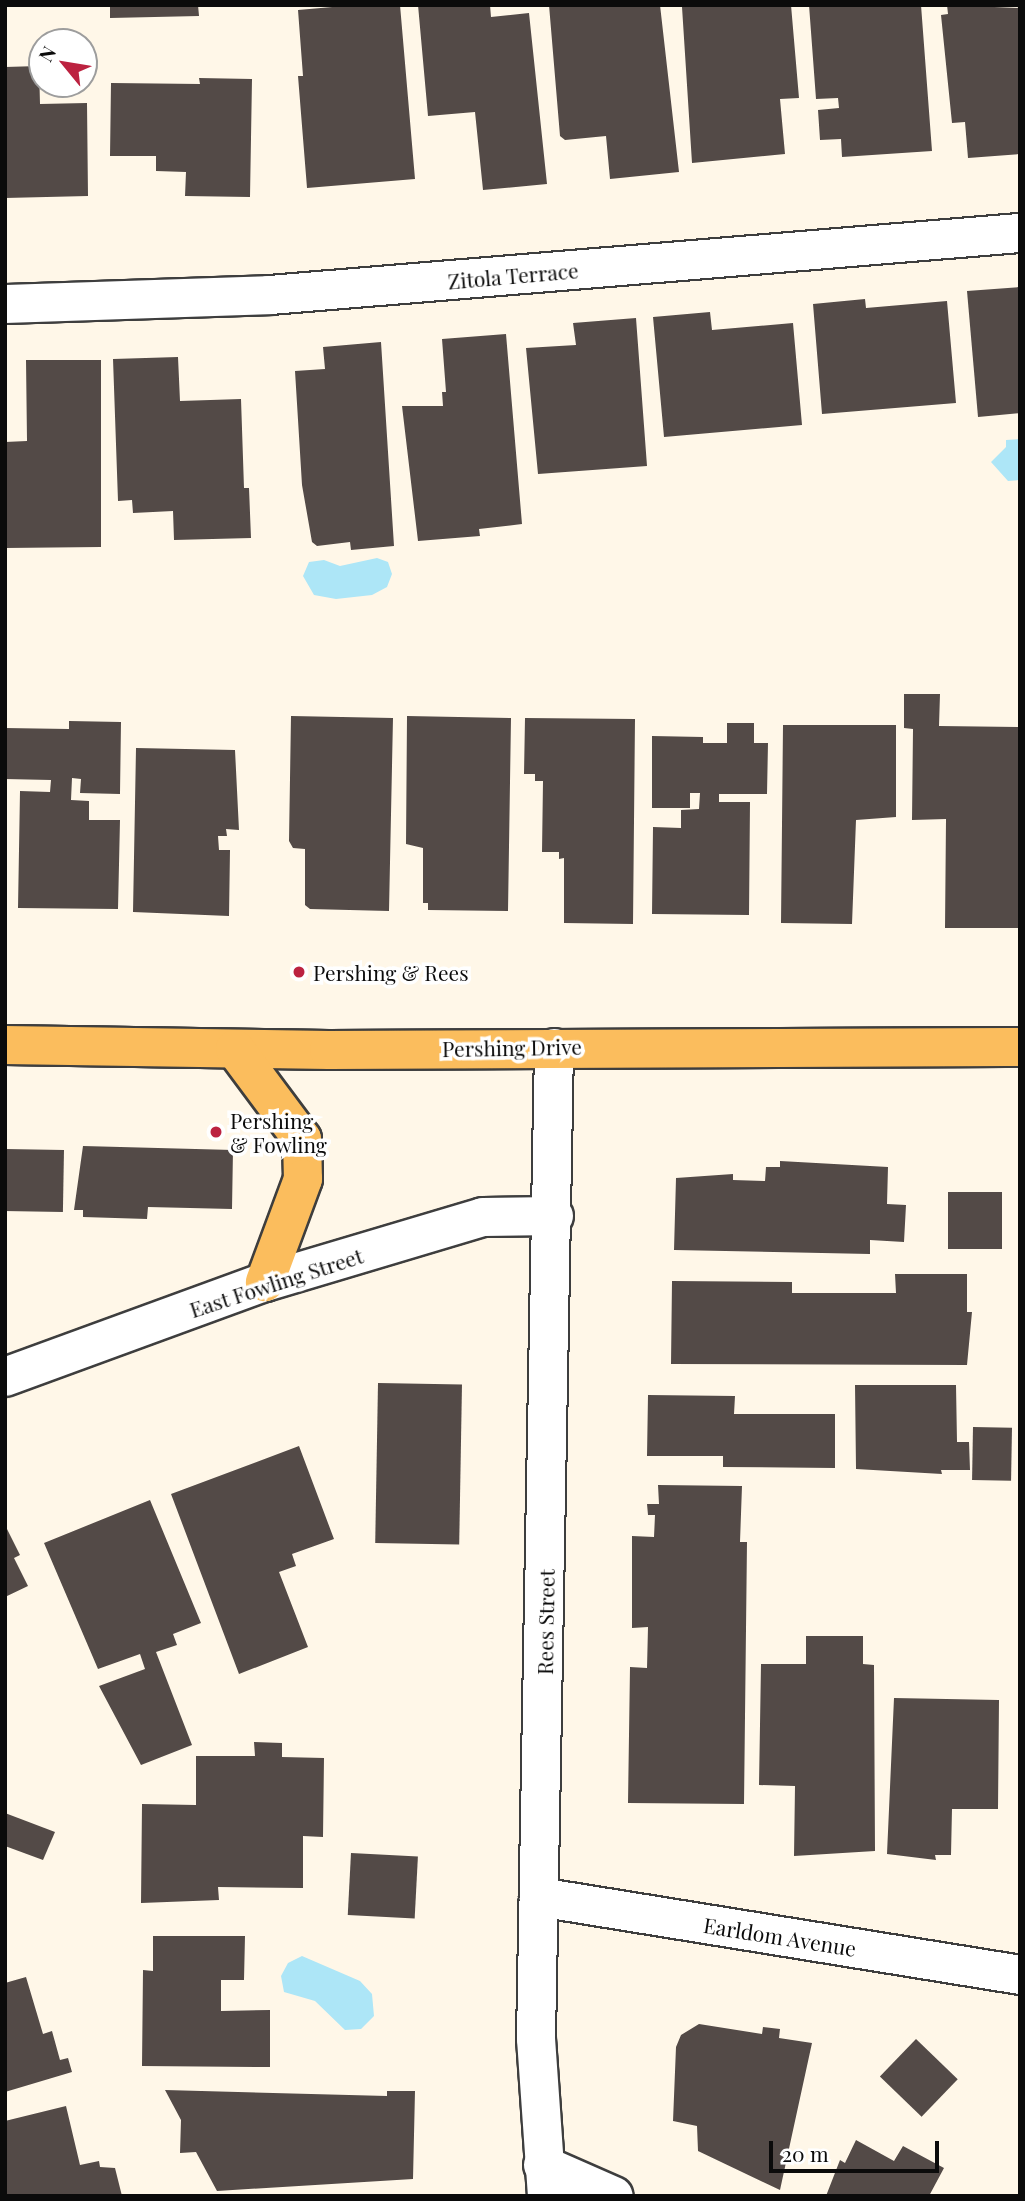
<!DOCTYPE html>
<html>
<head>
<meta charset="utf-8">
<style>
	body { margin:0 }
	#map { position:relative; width:1025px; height:2201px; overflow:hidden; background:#fff7e8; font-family:"Playfair Display",serif }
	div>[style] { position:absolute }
	.water>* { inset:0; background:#ade6f7 }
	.building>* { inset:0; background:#534a47; transform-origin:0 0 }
	.roads { filter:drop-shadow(2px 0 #3e3e3e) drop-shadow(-2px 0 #3e3e3e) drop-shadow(0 2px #3e3e3e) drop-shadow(0 -2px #3e3e3e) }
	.minor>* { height:38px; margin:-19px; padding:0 19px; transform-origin:19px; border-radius:19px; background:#fff }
	.major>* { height:38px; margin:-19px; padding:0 19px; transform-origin:19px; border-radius:19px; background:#fbbd5d }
	.dots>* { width:19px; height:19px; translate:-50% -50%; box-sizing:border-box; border:4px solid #fff; border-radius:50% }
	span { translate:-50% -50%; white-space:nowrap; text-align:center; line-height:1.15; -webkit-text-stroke:7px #fff; paint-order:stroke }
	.street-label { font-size:21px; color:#0b0b0b }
	.poi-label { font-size:21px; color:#0b0b0b }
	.left { translate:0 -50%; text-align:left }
	.frame { position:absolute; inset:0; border:7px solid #0b0b0b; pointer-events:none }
	.north { position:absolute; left:28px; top:28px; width:70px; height:70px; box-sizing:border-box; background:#fff; border:2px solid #9d9d9d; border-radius:50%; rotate:300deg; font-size:19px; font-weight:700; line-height:28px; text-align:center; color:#0b0b0b }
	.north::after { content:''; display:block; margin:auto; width:24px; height:32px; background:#bc2240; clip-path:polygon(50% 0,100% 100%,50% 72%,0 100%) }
	.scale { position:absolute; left:769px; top:2141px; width:170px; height:32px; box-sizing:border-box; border:4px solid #0b0b0b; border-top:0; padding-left:9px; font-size:21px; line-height:24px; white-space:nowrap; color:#0b0b0b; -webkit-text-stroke:5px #fff; paint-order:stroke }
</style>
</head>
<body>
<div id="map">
	<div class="water">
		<i style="clip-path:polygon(1020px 439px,1020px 480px,1008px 481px,991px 462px,1006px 447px,1006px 440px)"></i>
		<i style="clip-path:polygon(377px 558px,388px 562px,392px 574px,387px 587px,372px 595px,336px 599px,314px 595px,303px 576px,309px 562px,324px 560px,340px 566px)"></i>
		<i style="clip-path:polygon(302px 1956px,360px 1981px,372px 1994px,374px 2016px,361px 2029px,345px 2030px,315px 2001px,284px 1992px,281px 1976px,288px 1963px)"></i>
	</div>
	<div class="building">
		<i style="clip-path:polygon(110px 5px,198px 5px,199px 16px,110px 18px)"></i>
		<i style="clip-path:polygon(355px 5px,400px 5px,415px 179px,307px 188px,298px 76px,303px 76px,298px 10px)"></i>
		<i style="clip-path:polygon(418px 5px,490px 5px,491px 17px,529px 13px,547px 184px,483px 190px,475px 112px,428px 116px)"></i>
		<i style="clip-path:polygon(549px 5px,660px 5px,679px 172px,610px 179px,606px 136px,565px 140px,560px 136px)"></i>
		<i style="clip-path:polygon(791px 5px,799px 98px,780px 99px,785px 154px,692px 163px,682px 7px)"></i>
		<i style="clip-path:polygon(809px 5px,921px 5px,932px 151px,842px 157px,841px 139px,820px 140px,818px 110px,839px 108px,838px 98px,816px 99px)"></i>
		<i style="clip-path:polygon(947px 5px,1020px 8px,1020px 154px,968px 158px,965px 122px,952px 123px,941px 15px,948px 14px)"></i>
		<i style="clip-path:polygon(39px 66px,40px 104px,87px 103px,88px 196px,5px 198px,5px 67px)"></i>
		<i style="clip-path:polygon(199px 78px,252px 79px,250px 197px,185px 196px,186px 172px,156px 171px,156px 156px,110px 156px,111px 83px,200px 84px)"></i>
		<i style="clip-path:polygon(1020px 287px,1020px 413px,978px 417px,967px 291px)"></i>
		<i style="clip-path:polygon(865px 299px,866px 308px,947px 301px,956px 403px,822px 414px,813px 304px)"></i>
		<i style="clip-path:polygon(710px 312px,712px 330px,793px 323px,802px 425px,664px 437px,653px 317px)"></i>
		<i style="clip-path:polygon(636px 318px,647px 466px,538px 474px,526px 348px,576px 345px,573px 323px)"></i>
		<i style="clip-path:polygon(506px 334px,522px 524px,479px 529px,480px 536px,418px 541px,402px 406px,443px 406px,442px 392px,446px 392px,442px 339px)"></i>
		<i style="clip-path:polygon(381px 342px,394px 546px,351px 550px,350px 542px,317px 546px,312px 542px,302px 485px,295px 371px,325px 369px,323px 347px)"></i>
		<i style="clip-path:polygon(178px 357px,180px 401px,241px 399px,244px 488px,249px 488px,251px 538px,174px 540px,173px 511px,133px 513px,132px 500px,118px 501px,113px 359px)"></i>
		<i style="clip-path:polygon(26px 360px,101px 360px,101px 547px,5px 548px,5px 442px,27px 441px)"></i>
		<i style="clip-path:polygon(904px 694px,940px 694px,939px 726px,1020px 727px,1020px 928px,945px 928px,946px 819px,912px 820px,913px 729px,904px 728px)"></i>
		<i style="clip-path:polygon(291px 716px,393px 718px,389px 911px,310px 909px,305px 905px,305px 849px,293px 848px,289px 841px)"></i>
		<i style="clip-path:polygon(407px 716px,511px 718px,508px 911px,428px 910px,428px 903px,423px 903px,423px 848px,406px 844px)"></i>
		<i style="clip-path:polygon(525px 718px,635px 719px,633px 924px,564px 923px,564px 858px,559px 859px,559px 852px,542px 852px,543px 781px,535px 781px,535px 774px,524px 774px)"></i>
		<i style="clip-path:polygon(69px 721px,121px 722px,120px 794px,80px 793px,81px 779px,72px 778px,71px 800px,89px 801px,89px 820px,120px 820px,118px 909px,18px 908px,20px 791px,50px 792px,51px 780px,5px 779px,5px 728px,69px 729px)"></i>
		<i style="clip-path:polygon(727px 723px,754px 723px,754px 743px,768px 743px,767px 794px,719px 794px,719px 802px,750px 802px,749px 915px,652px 914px,653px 827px,681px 828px,681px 810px,699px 809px,700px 793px,690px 793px,690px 808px,652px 808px,652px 736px,703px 737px,703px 743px,727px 743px)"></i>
		<i style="clip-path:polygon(783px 725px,896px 725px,896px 817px,856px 820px,852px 924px,781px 923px)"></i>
		<i style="clip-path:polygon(136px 748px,235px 750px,239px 830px,226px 829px,227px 836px,218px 836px,219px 850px,230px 850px,229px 916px,133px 912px)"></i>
		<i style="clip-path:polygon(83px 1146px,233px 1150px,232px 1209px,148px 1207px,147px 1219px,83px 1217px,83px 1210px,74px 1210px)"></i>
		<i style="left:5px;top:1149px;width:59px;height:62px;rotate:1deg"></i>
		<i style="clip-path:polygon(780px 1161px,888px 1167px,887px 1204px,906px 1205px,904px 1242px,870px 1240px,870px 1254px,674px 1250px,676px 1178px,733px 1174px,733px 1180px,765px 1181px,766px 1167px,780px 1167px)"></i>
		<i style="left:948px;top:1192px;width:54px;height:57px"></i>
		<i style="clip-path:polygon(895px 1274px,967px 1274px,967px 1312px,972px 1312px,967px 1365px,671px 1364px,672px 1281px,792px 1282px,792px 1293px,896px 1293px)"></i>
		<i style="left:378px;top:1383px;width:84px;height:160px;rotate:1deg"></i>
		<i style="clip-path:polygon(855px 1385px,956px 1385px,957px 1442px,969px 1442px,970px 1470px,941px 1470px,942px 1474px,856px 1469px)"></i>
		<i style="clip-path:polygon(648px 1395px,735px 1396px,734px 1414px,835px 1414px,835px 1468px,723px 1467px,723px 1456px,647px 1456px)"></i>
		<i style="left:973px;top:1427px;width:39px;height:53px;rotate:1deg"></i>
		<i style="clip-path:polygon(299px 1446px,334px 1539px,292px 1554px,296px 1566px,279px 1572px,308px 1647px,239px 1674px,171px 1494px)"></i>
		<i style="clip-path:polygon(658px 1485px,742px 1486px,740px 1542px,747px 1542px,744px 1804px,628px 1803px,630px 1667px,647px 1668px,648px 1627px,632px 1628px,632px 1536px,654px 1537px,655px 1515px,648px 1515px,647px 1504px,659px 1504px)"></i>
		<i style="clip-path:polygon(150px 1500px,201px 1623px,173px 1634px,177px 1645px,156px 1652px,192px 1745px,141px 1765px,99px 1686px,145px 1669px,140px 1654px,98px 1669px,44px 1543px)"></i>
		<i style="clip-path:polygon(5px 1525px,20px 1555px,14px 1558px,28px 1586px,5px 1597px)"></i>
		<i style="clip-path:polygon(806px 1636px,863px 1636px,863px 1664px,874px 1665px,875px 1851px,794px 1856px,795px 1786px,759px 1785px,761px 1664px,806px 1664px)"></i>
		<i style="clip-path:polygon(894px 1698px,999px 1700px,998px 1809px,952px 1809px,951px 1855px,935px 1855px,936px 1860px,887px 1854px)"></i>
		<i style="clip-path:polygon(254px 1742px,282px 1743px,282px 1757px,324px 1758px,323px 1837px,303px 1836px,303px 1888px,218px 1887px,219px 1900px,141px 1903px,142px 1804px,196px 1805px,196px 1756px,255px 1756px)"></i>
		<i style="clip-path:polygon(5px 1813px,55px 1832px,43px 1860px,5px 1846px)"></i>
		<i style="left:351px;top:1853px;width:67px;height:62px;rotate:3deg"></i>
		<i style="clip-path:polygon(153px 1936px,245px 1936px,244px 1980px,221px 1980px,221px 2011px,270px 2010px,270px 2067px,142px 2066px,143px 1970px,153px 1971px)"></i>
		<i style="clip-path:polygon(26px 1977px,43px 2034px,52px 2031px,60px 2060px,68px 2058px,72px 2072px,5px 2092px,5px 1983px)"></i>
		<i style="clip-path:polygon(699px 2024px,762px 2034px,763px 2027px,780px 2029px,779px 2038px,812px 2043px,780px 2190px,698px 2151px,697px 2126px,673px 2121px,676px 2047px,681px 2035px)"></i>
		<i style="left:916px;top:2039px;width:58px;height:52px;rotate:44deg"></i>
		<i style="clip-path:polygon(165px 2090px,387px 2096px,387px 2091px,415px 2091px,413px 2179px,217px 2191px,196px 2152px,180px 2153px,181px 2120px)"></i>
		<i style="clip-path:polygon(66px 2106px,80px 2165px,99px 2161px,100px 2167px,115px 2168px,122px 2196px,5px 2196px,5px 2121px)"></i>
		<i style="clip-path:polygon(856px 2140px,894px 2161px,903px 2146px,944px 2168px,929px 2196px,826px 2196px,840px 2160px,845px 2163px)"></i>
	</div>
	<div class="roads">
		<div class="minor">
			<i style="left:5px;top:304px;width:265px;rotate:-1.9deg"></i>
			<i style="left:270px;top:295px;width:753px;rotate:-4.73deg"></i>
			<i style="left:5px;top:1377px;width:277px;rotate:-20.1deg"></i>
			<i style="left:265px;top:1282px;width:227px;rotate:-16.6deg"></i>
			<i style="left:483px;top:1217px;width:71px;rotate:-0.8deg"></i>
			<i style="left:539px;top:1897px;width:487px;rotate:9.2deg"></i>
			<i style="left:543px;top:2165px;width:77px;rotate:23.6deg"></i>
			<i style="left:547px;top:2196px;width:157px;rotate:-94deg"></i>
			<i style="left:536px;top:2039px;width:991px;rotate:-88.96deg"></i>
		</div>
		<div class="major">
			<i style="left:5px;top:1045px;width:324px;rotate:0.9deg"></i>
			<i style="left:329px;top:1050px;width:691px;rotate:-0.25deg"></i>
			<i style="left:235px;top:1049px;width:112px;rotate:53.3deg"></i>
			<i style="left:302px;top:1139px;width:40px;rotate:88.6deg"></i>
			<i style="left:303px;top:1179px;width:110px;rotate:110.3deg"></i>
		</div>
	</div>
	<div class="dots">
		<i style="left:299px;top:972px;background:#bc2240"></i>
		<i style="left:216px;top:1132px;background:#bc2240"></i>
	</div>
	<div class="street-label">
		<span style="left:513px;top:275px;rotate:-5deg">Zitola Terrace</span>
		<span style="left:512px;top:1047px;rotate:-1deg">Pershing Drive</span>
		<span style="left:276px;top:1282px;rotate:-18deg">East Fowling Street</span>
		<span style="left:545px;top:1622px;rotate:-89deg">Rees Street</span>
		<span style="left:780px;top:1936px;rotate:9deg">Earldom Avenue</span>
	</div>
	<div class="poi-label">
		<span class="left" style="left:313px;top:972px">Pershing &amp; Rees</span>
		<span class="left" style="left:230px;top:1132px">Pershing<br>&amp; Fowling</span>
	</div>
	<div class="frame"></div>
	<div class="north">N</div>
	<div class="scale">20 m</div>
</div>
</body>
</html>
